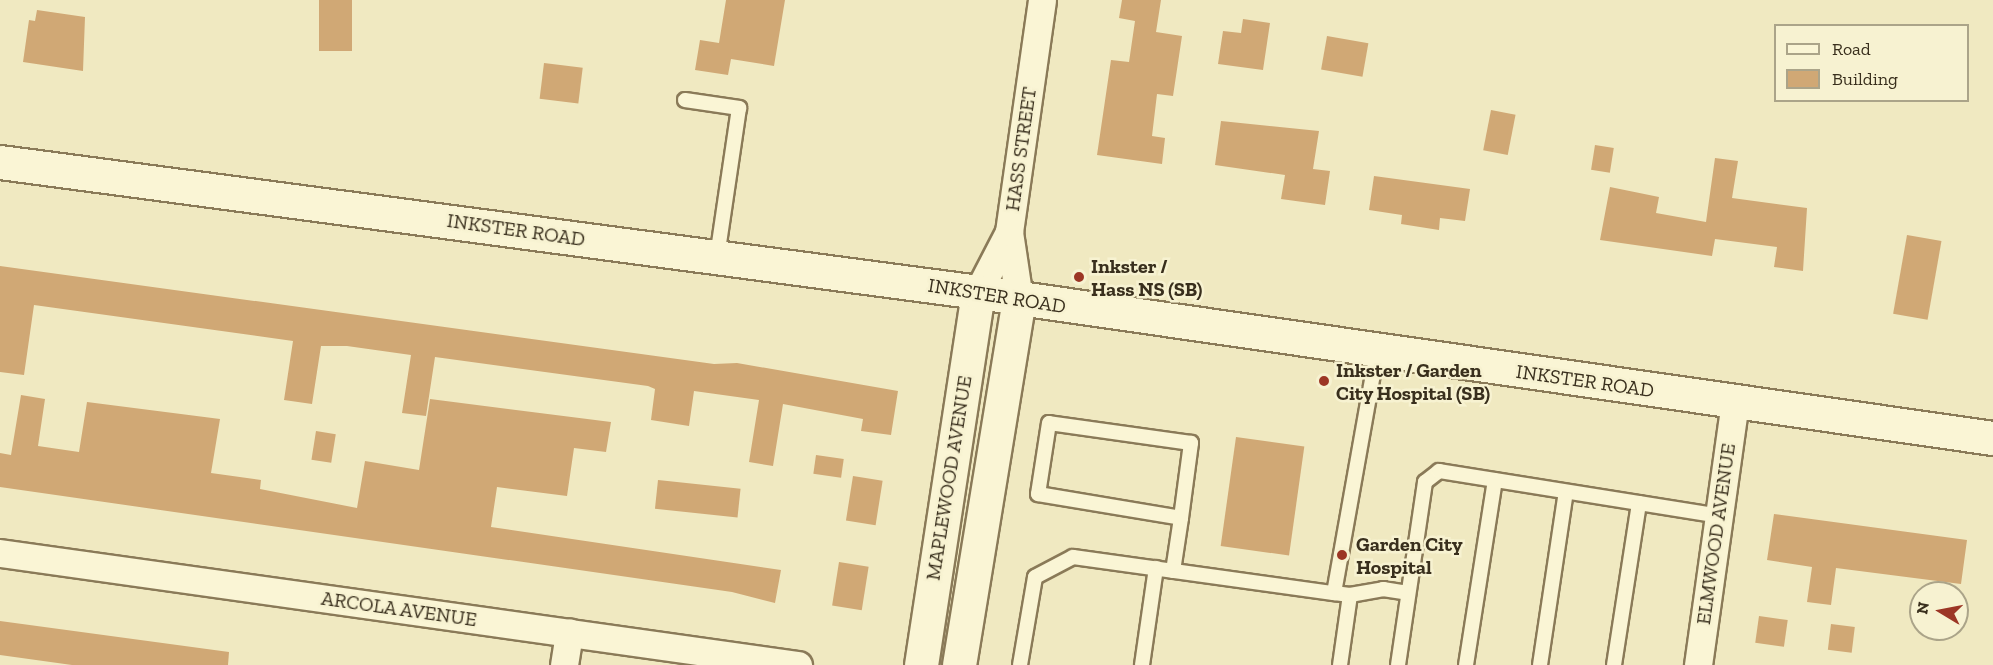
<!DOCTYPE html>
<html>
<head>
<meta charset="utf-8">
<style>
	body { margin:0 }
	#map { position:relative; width:1993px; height:665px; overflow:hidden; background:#f0e9c1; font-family:"Zilla Slab",serif }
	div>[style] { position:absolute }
	.building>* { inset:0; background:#d0a875; transform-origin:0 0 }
	.roads { filter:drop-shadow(2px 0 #8a7a58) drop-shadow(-2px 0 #8a7a58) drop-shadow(0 2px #8a7a58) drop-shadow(0 -2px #8a7a58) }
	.service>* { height:14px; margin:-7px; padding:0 7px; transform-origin:7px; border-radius:7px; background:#faf5d5 }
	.minor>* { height:27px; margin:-13.5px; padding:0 13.5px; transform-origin:13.5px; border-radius:13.5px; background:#faf5d5 }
	.tertiary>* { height:33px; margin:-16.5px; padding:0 16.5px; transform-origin:16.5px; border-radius:16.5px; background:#faf5d5 }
	.secondary>* { height:33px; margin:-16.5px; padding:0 16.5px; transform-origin:16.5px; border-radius:16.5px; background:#faf5d5 }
	.dots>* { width:16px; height:16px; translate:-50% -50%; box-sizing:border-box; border:3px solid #f7f2d1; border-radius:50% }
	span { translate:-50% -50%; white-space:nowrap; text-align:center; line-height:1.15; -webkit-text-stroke:5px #f7f2d1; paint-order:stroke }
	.street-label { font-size:20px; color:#392f1d }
	.poi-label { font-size:20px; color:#392f1d; font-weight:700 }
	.left { translate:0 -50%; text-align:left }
	.legend { position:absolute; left:1774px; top:24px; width:195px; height:78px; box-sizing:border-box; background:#f7f2d1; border:2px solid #aba489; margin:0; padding:8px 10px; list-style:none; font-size:18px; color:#392f1d }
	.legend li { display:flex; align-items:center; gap:12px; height:30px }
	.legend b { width:30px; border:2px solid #aba489 }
	.north { position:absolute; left:1909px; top:581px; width:60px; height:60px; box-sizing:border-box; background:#f7f2d1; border:2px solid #aba489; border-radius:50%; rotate:280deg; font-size:16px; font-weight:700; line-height:24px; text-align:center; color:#392f1d }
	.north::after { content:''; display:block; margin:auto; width:21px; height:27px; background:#9c3625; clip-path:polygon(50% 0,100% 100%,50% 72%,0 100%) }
</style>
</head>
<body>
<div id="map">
	<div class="building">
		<i style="left:319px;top:0;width:33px;height:51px"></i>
		<i style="clip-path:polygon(726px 0,785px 0,774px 66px,731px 59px,728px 75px,695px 70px,700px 40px,719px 43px)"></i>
		<i style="clip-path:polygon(1122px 0,1161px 0,1156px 32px,1182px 36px,1173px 96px,1157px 94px,1152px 136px,1165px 138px,1162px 164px,1097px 155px,1111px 60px,1129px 62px,1135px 21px,1119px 18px)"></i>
		<i style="clip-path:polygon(37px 10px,85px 17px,83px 71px,23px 62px,29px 20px,35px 21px)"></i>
		<i style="clip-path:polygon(1243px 19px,1270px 23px,1263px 70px,1218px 64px,1223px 31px,1241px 33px)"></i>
		<i style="left:1327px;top:36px;width:42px;height:34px;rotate:10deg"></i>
		<i style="left:544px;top:63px;width:39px;height:36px;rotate:7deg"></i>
		<i style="left:1491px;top:110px;width:25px;height:41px;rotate:11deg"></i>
		<i style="clip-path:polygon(1221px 121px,1319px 131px,1313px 169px,1330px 171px,1325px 205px,1281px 199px,1285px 175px,1215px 165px)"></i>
		<i style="left:1595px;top:145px;width:19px;height:25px;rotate:9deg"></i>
		<i style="clip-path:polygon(1715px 158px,1738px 161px,1732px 198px,1807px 208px,1803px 271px,1774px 267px,1777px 247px,1715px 239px,1712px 256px,1600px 240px,1610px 187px,1659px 197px,1656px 213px,1706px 222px)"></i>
		<i style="clip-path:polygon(1374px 176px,1470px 189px,1465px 221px,1440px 218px,1439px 230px,1401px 224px,1402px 215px,1369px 210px)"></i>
		<i style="left:1907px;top:235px;width:35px;height:80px;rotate:10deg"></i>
		<i style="clip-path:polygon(0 266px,714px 364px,737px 363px,898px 391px,891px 435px,861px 431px,863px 419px,783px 404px,773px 466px,749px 462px,759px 400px,694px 391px,689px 426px,651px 420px,655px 389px,648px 386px,435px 357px,426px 416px,402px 413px,411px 355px,347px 346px,321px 346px,312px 404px,284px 400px,293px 341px,34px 305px,24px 375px,0 372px)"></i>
		<i style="clip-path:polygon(21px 395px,45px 399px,38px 446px,79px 452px,87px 402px,220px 419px,211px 473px,261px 480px,260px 489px,357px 508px,365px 461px,419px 470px,430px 399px,611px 422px,606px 452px,574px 448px,567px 496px,497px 487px,491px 527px,781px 570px,775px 603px,732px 592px,0 487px,0 453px,11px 455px)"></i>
		<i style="left:316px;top:431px;width:20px;height:29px;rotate:9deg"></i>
		<i style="left:1236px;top:437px;width:69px;height:110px;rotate:8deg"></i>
		<i style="left:816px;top:455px;width:28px;height:19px;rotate:8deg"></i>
		<i style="left:853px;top:476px;width:30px;height:45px;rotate:9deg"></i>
		<i style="left:658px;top:480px;width:83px;height:29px;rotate:6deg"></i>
		<i style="clip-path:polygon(1774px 514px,1967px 540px,1961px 584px,1836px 568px,1831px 605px,1807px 602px,1812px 567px,1767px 560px)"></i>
		<i style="left:839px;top:562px;width:30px;height:44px;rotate:9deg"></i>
		<i style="left:1759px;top:616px;width:29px;height:27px;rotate:8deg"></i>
		<i style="clip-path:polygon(0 621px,229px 652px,228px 665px,72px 665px,0 655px)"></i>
		<i style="left:1831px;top:624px;width:24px;height:26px;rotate:7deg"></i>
	</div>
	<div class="roads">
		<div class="service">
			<i style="left:685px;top:100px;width:55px;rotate:8.4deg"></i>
			<i style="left:739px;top:108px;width:151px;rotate:98.4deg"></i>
			<i style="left:1173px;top:571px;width:54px;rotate:-81.4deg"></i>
			<i style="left:1181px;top:518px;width:76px;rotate:-82.4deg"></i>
			<i style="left:1191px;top:443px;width:143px;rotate:-172deg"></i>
			<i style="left:1049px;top:423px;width:72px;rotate:98.8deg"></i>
			<i style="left:1038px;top:494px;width:145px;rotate:9.5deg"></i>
			<i style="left:1334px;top:593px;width:16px;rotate:7deg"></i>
			<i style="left:1350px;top:595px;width:71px;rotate:98.1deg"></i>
			<i style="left:1350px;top:595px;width:34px;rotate:-10deg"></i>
			<i style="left:1383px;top:589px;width:25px;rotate:9deg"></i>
			<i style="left:1020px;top:665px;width:89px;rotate:-80.3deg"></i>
			<i style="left:1035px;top:577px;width:43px;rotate:-27.8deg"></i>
			<i style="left:1073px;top:557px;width:263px;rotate:7.9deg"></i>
			<i style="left:1334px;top:593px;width:245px;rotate:-79.9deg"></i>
			<i style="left:1142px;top:665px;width:98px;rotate:-81.8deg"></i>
			<i style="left:1398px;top:665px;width:185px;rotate:-81.6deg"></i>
			<i style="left:1425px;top:482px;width:18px;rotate:-38deg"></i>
			<i style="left:1439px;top:471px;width:284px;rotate:9.1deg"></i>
			<i style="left:1466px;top:665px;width:187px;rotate:-81.1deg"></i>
			<i style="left:1540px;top:665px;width:175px;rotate:-81.5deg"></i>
			<i style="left:1614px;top:665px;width:164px;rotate:-81.2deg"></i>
		</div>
		<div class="minor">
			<i style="left:1009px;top:232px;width:68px;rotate:81.5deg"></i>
			<i style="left:978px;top:292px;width:68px;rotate:-62.7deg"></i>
			<i style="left:1009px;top:232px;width:234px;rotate:-81.9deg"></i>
			<i style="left:0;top:553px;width:806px;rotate:7.99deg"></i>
			<i style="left:564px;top:665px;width:33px;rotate:-81deg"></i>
			<i style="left:1698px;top:665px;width:266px;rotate:-82deg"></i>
		</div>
		<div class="tertiary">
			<i style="left:921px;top:665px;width:377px;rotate:-81.3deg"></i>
			<i style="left:959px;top:665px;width:371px;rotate:-80.7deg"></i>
		</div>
		<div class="secondary">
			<i style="left:0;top:162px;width:987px;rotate:7.57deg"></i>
			<i style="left:978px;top:292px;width:1025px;rotate:8.19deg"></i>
		</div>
	</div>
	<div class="dots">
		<i style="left:1079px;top:277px;background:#9c3625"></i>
		<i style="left:1324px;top:381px;background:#9c3625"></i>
		<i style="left:1342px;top:555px;background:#9c3625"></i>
	</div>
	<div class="street-label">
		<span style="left:1021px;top:149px;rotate:-82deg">HASS STREET</span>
		<span style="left:516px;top:230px;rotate:8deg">INKSTER ROAD</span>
		<span style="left:997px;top:296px;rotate:9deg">INKSTER ROAD</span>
		<span style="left:1585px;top:381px;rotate:8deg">INKSTER ROAD</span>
		<span style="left:949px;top:478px;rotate:-81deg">MAPLEWOOD AVENUE</span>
		<span style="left:1716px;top:534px;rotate:-82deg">ELMWOOD AVENUE</span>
		<span style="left:399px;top:609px;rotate:8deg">ARCOLA AVENUE</span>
	</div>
	<div class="poi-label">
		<span class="left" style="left:1091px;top:278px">Inkster /<br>Hass NS (SB)</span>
		<span class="left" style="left:1336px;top:382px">Inkster / Garden<br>City Hospital (SB)</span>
		<span class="left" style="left:1356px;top:556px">Garden City<br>Hospital</span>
	</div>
	<ul class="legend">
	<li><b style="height:8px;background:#faf5d5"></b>Road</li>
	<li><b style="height:16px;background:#d0a875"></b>Building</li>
	</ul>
	<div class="north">N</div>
</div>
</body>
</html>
